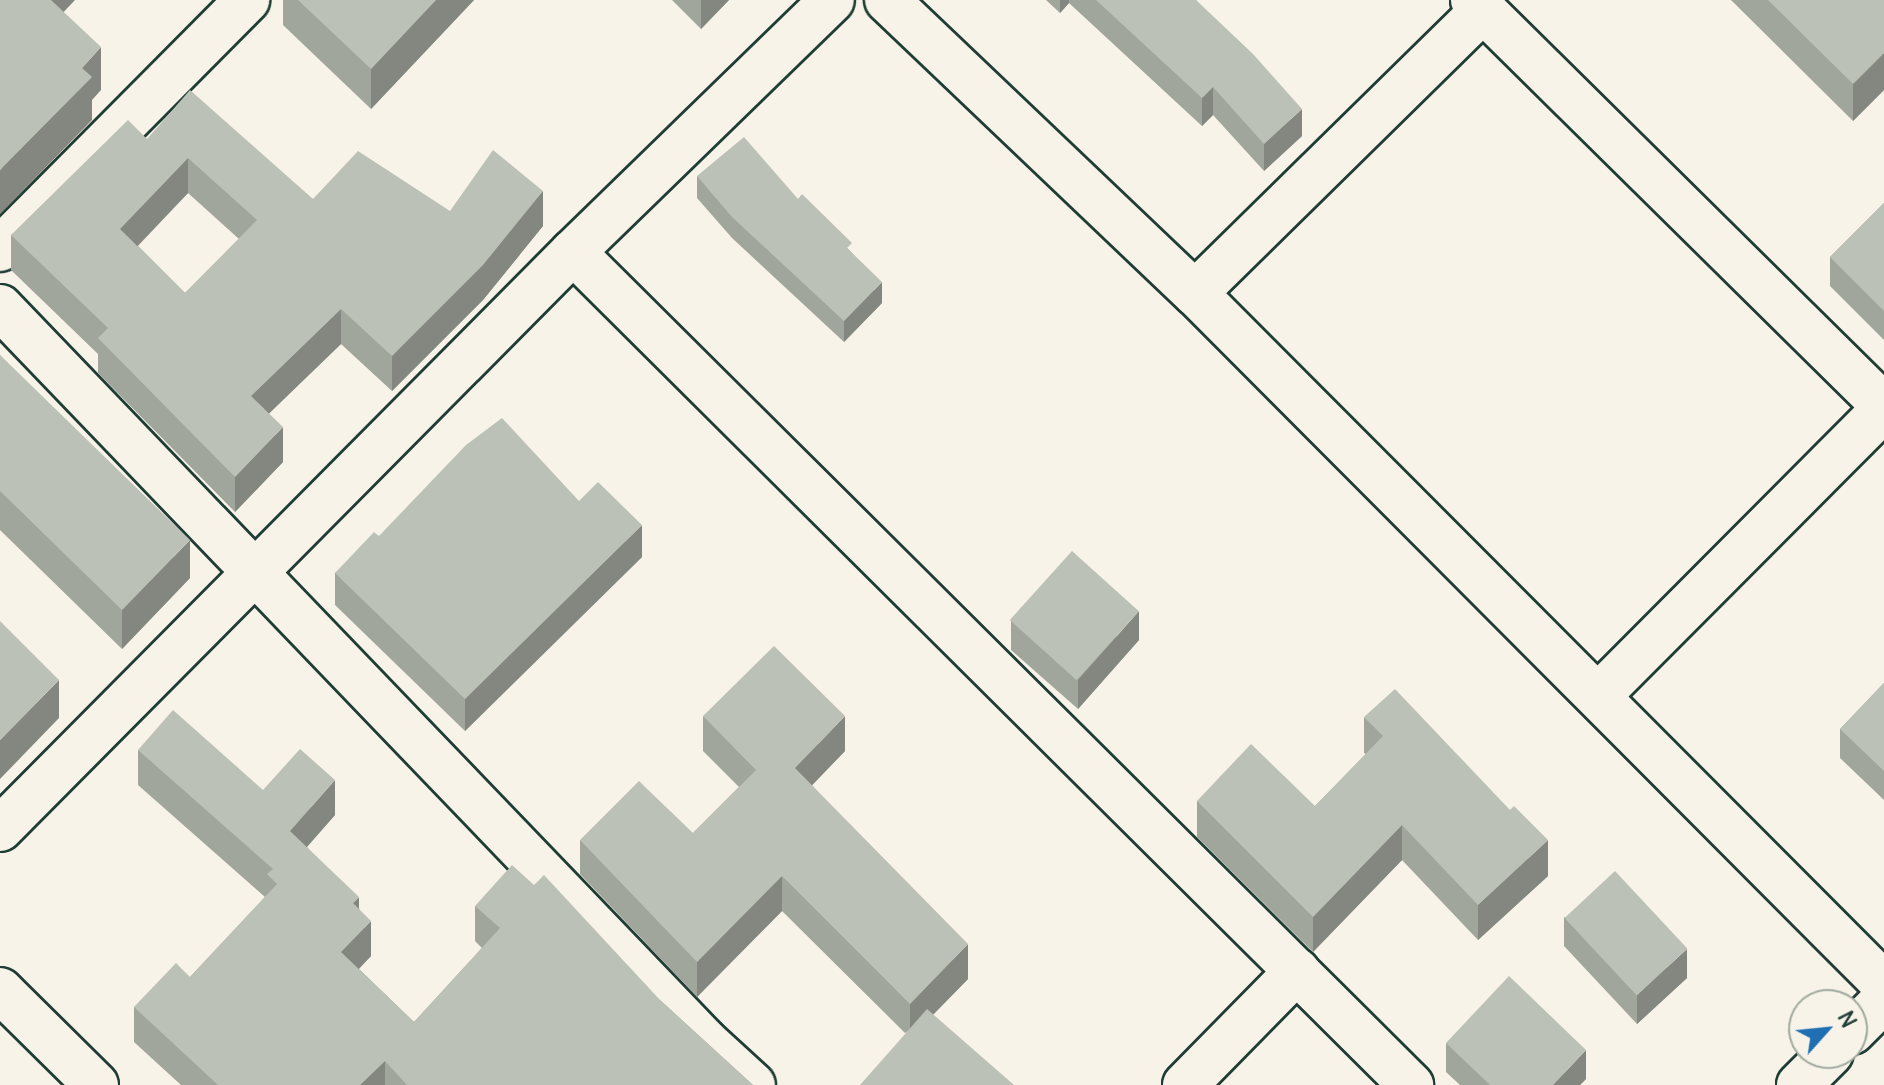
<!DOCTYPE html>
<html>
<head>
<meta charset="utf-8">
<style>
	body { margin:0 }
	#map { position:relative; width:1884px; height:1085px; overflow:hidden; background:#f7f3e8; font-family:Delius,sans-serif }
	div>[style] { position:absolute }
	.roads { filter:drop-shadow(2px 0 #1f3d34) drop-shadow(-2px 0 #1f3d34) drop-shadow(0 2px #1f3d34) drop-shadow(0 -2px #1f3d34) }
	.minor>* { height:44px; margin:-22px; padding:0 22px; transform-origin:22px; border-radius:22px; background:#f7f3e8 }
	.wall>* { inset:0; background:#a1a69d }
	.shaded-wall>* { inset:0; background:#83877f }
	.building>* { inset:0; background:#bbc1b6; transform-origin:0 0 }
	span { translate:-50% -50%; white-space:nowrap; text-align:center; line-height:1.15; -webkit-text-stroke:8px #f7f3e8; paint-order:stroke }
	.north { position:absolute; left:1788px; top:989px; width:80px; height:80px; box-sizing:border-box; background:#f7f3e8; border:2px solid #a1aaa0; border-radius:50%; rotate:63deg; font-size:22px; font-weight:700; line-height:32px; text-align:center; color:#1f3d34 }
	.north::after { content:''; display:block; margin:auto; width:28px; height:36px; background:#1f6fb2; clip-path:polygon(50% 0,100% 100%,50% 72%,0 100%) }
</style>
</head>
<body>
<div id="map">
	<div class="roads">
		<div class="minor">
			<i style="left:887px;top:0;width:425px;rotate:43.6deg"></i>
			<i style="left:1195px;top:293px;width:976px;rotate:45.08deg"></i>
			<i style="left:1473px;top:0;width:578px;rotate:44.65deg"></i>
			<i style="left:0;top:249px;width:351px;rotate:-45.2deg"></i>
			<i style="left:573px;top:252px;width:1182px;rotate:44.83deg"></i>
			<i style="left:1195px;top:293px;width:404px;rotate:-44.5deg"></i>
			<i style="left:0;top:307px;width:1018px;rotate:46.15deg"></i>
			<i style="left:705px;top:1041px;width:65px;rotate:42.5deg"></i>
			<i style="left:1598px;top:696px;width:405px;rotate:-45.1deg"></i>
			<i style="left:0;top:829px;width:813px;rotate:-45.2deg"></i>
			<i style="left:573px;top:252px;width:361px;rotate:-44.2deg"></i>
			<i style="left:0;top:990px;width:135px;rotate:44.7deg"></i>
			<i style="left:1852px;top:1032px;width:45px;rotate:-45deg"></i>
			<i style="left:1185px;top:1085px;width:160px;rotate:-45.5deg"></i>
			<i style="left:1799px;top:1085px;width:45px;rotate:-45deg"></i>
		</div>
	</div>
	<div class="wall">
		<i style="clip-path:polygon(283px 0,474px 0,371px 109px,283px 25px)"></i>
		<i style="clip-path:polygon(672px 0,729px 0,701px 29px)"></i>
		<i style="clip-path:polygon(1046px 0,1196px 0,1302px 136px,1264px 171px,1213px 115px,1202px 126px,1069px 3px,1060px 13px)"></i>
		<i style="clip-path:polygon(1731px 0,1884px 0,1884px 90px,1853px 121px)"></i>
		<i style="clip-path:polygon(evenodd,147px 139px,313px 199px,450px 211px,543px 226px,483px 300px,392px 391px,341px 344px,269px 413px,283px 462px,235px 512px,98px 373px,98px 354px,11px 270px,11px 235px,147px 139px,188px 193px,239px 239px,185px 293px,138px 246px,188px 193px)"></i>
		<i style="clip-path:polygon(697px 176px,798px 199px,852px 253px,882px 303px,844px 342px,732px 238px,697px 198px)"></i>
		<i style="clip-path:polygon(1884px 203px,1884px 340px,1830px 286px,1830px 257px)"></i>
		<i style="clip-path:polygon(0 355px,190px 578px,122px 649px,0 530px)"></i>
		<i style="clip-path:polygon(579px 501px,642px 557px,465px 731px,335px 605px,335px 573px,379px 536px)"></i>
		<i style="clip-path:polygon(1011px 621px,1139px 640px,1078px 709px,1011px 650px)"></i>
		<i style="clip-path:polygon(1884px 683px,1884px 800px,1840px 758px,1840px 729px)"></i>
		<i style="clip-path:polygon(703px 716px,845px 751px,812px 785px,968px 979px,934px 1014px,905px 1033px,782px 911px,697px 997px,580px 874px,580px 840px,693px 833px,739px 787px,703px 751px)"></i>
		<i style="clip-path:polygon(1364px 717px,1548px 876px,1478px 940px,1402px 860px,1313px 952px,1197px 837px,1197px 801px,1315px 806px,1366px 754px,1364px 753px)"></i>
		<i style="clip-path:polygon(138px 750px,335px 815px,307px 847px,359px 908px,371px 956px,359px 969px,414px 1022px,482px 948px,475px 941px,475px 906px,660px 1000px,753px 1085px,181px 1085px,134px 1042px,134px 1007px,190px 977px,265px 897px,138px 785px)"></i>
		<i style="clip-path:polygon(1564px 917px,1687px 978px,1637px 1024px,1564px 946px)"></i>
		<i style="clip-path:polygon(1446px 1043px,1586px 1079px,1580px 1085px,1460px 1085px,1446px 1072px)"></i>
	</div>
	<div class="shaded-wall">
		<i style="clip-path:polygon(42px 0,75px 0,42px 35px)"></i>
		<i style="clip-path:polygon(436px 0,474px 0,371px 109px,371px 69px)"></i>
		<i style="clip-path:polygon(701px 0,729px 0,701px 29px)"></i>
		<i style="clip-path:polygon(1060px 0,1069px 0,1069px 3px,1060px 13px)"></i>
		<i style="clip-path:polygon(101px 47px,101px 90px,92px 100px,92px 120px,0 214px,0 170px,82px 68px)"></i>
		<i style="clip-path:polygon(1884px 53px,1884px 90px,1853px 121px,1853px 84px)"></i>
		<i style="clip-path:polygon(1213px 87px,1213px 115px,1202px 126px,1202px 98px)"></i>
		<i style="clip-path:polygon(1302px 109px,1302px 136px,1264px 171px,1264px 144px)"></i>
		<i style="clip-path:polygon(188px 158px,188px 193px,120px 264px,120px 229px)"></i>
		<i style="clip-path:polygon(543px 191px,543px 226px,483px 300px,392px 391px,392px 356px)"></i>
		<i style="clip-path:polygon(882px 282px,882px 303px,844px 342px,844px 321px)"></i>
		<i style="clip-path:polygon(341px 309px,341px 344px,251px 431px,251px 396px)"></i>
		<i style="clip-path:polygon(283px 427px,283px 462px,235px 512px,235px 477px)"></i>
		<i style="clip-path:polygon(642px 525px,642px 557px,465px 731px,465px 699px)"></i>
		<i style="clip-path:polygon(190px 540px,190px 578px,122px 649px,122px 610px)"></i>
		<i style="clip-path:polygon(1139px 611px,1139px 640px,1078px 709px,1078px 680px)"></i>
		<i style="clip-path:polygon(59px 680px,59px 718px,0 779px,0 740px)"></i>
		<i style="clip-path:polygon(845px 716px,845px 751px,795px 803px,795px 768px)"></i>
		<i style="clip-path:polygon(335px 780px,335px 815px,290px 866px,290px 831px)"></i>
		<i style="clip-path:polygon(1402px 825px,1402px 860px,1313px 952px,1313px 917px)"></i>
		<i style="clip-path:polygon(1548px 840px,1548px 876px,1478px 940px,1478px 905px)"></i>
		<i style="clip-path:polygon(782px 876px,782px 911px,697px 997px,697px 962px)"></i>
		<i style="clip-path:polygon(359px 897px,359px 932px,353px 903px)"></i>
		<i style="clip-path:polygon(371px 921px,371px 956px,341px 987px,341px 952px)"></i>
		<i style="clip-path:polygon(968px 944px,968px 979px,910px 1038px,910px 1004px)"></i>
		<i style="clip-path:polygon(1687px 949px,1687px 978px,1637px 1024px,1637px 995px)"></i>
		<i style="clip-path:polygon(1586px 1050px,1586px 1079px,1580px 1085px,1553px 1085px)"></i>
		<i style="clip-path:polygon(385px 1061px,385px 1085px,360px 1085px)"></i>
	</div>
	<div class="building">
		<i style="clip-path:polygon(0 0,51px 0,101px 47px,82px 68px,92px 77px,0 170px)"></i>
		<i style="clip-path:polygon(298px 0,436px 0,371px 69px)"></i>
		<i style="clip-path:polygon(1096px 0,1196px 0,1253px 54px,1302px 109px,1264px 144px,1213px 87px,1202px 98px)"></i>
		<i style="clip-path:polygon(1768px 0,1884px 0,1884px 53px,1853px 84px)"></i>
		<i style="clip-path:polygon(evenodd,190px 90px,313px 199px,358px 151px,450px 211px,493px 150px,543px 191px,483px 265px,392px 356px,341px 309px,251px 396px,283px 427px,235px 477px,98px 338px,108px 328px,11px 235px,128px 120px,147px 139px,190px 90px,188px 158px,257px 220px,185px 293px,120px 229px,188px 158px)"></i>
		<i style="clip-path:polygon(744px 137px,798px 199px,802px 194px,852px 243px,847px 248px,882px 282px,844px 321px,732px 217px,697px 176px)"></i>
		<i style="clip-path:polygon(1884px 203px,1884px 311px,1830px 257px)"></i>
		<i style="clip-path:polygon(0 355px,190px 540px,122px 610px,0 491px)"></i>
		<i style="clip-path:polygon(502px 418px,579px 501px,598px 482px,642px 525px,465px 699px,335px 573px,374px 532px,379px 536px,466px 445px)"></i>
		<i style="left:1072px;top:551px;width:90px;height:93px;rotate:42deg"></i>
		<i style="clip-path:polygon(0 621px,59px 680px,0 740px)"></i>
		<i style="clip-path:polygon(774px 646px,845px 716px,795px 768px,968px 944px,910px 1004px,782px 876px,697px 962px,580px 840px,639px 781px,693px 833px,756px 770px,703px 716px)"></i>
		<i style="clip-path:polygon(1884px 683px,1884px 771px,1840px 729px)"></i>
		<i style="clip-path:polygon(1395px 689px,1510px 810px,1514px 806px,1548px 840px,1478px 905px,1402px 825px,1313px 917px,1197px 801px,1251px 744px,1315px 806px,1383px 736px,1364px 717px)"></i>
		<i style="clip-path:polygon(173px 710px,263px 790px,300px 749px,335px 780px,290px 831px,359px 897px,353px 903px,371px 921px,341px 952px,414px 1022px,500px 928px,475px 906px,512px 865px,534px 885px,544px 875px,660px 1000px,753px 1085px,407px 1085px,385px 1061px,360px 1085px,218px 1085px,134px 1007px,176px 963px,190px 977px,277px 884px,267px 874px,273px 869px,138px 750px)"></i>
		<i style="left:1615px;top:871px;width:106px;height:69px;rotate:47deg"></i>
		<i style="clip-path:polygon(1509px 976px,1586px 1050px,1553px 1085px,1490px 1085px,1446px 1043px)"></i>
		<i style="clip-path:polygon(927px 1009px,1014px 1085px,860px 1085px)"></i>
	</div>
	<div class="north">N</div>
</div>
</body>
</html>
